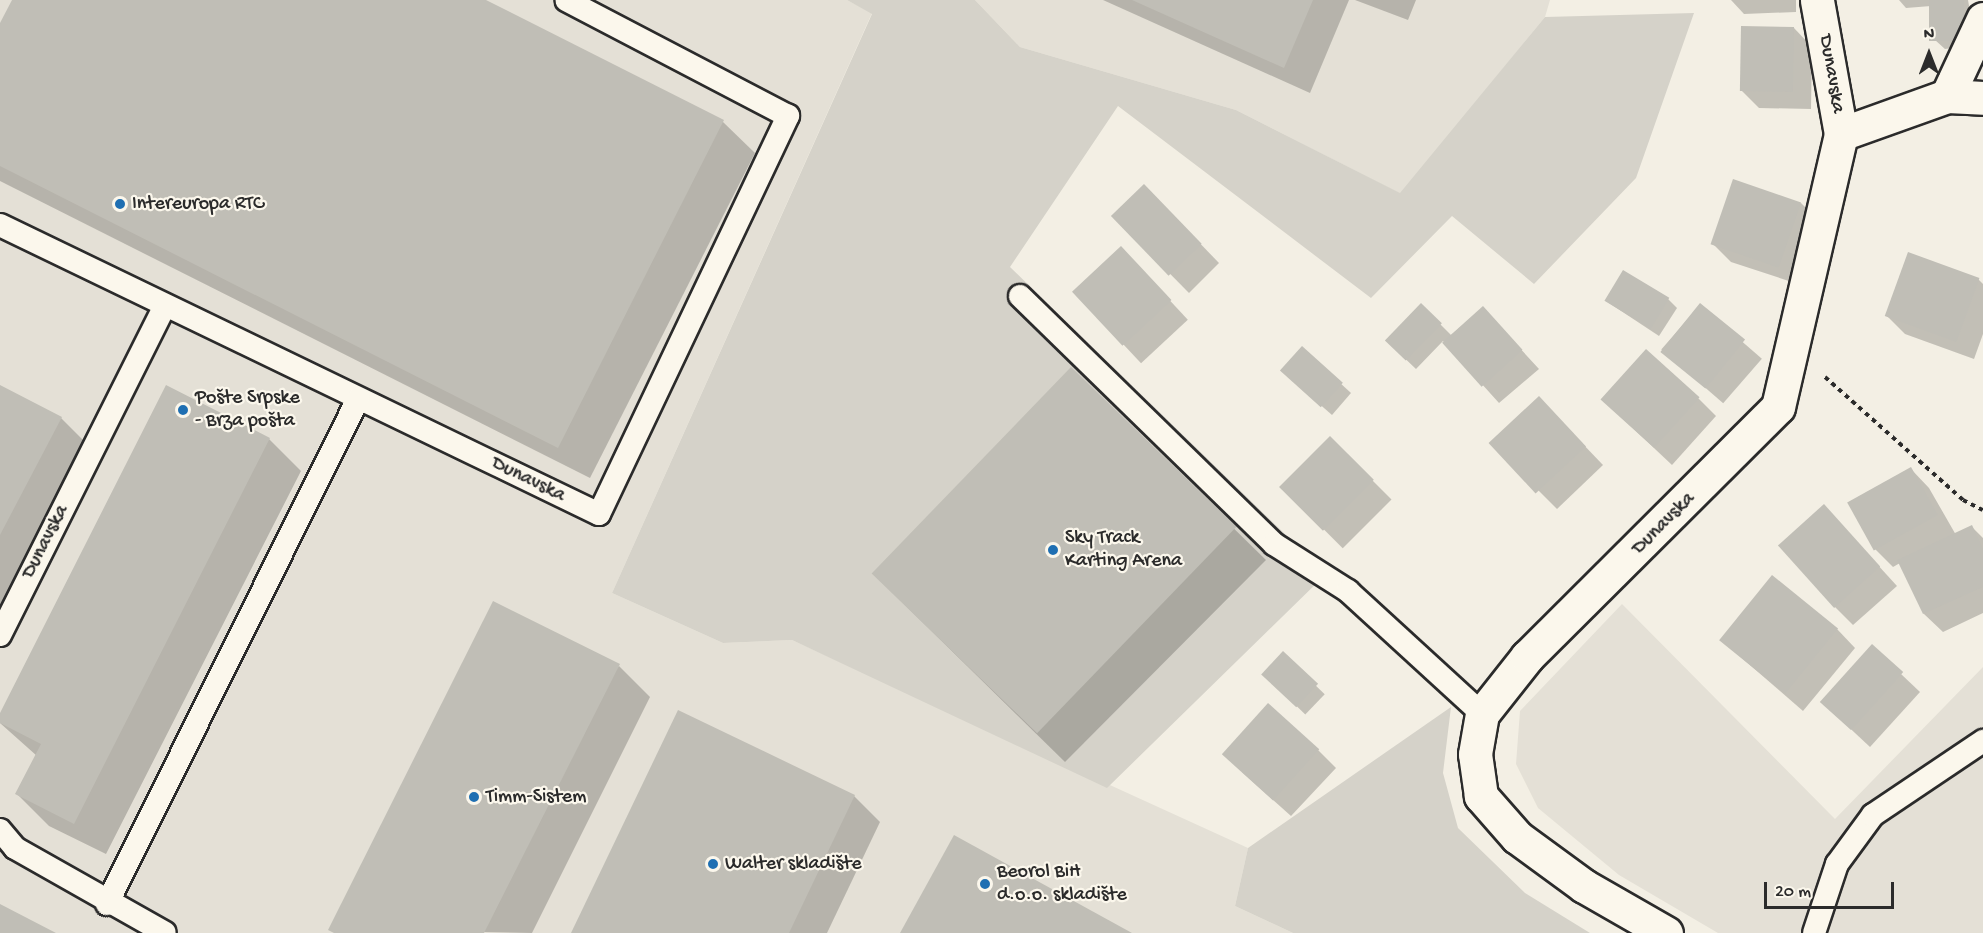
<!DOCTYPE html>
<html>
<head>
<meta charset="utf-8">
<style>
	body { margin:0 }
	#map { position:relative; width:1983px; height:933px; overflow:hidden; background:#f3efe4; font-family:"Gochi Hand",sans-serif }
	div>[style] { position:absolute }
	.built>* { inset:0; background:#e4e0d6 }
	.green>* { inset:0; background:#d5d2c9 }
	.shadow>* { inset:0; background:#0003; transform-origin:0 0 }
	.building>* { inset:0; background:#c0beb6; transform-origin:0 0 }
	.path>* { height:4px; margin-top:-2px; transform-origin:0; background:repeating-linear-gradient(90deg,#2b2b2b 0 4.5px,transparent 0 9px) }
	.roads { filter:drop-shadow(2px 0 #2b2b2b) drop-shadow(-2px 0 #2b2b2b) drop-shadow(0 2px #2b2b2b) drop-shadow(0 -2px #2b2b2b) }
	.lane>* { height:22px; margin:-11px; padding:0 11px; transform-origin:11px; border-radius:11px; background:#fbf7ec }
	.street>* { height:33px; margin:-16.5px; padding:0 16.5px; transform-origin:16.5px; border-radius:16.5px; background:#fbf7ec }
	.dots>* { width:16px; height:16px; translate:-50% -50%; box-sizing:border-box; border:3px solid #fbf7ec; border-radius:50% }
	span { translate:-50% -50%; white-space:nowrap; text-align:center; line-height:1.15; -webkit-text-stroke:4.5px #fbf7ec; paint-order:stroke }
	.street-label { font-size:20px; color:#2b2b2b }
	.poi-label { font-size:20px; color:#2b2b2b }
	.left { translate:0 -50%; text-align:left }
	.north { position:absolute; left:1899px; top:24px; width:60px; height:60px; -webkit-text-stroke:4px #fbf7ec; paint-order:stroke; rotate:0deg; font-size:16px; font-weight:700; line-height:24px; text-align:center; color:#2b2b2b }
	.north::after { content:''; display:block; margin:auto; width:21px; height:27px; background:#2b2b2b; clip-path:polygon(50% 0,100% 100%,50% 72%,0 100%) }
	.scale { position:absolute; left:1764px; top:882px; width:130px; height:27px; box-sizing:border-box; border:3px solid #2b2b2b; border-top:0; padding-left:8px; font-size:18px; line-height:21px; white-space:nowrap; color:#2b2b2b; -webkit-text-stroke:4px #fbf7ec; paint-order:stroke }
</style>
</head>
<body>
<div id="map">
	<div class="built">
		<i style="clip-path:polygon(0 0,847px 0,872px 13px,612px 593px,723px 643px,792px 640px,1248px 848px,1235px 906px,1293px 933px,0 933px)"></i>
		<i style="clip-path:polygon(975px 0,1550px 0,1545px 17px,1401px 194px,1236px 110px,1020px 47px)"></i>
		<i style="clip-path:polygon(1622px 604px,1835px 819px,1983px 667px,1983px 933px,1718px 933px,1619px 875px,1538px 808px,1516px 764px,1520px 711px)"></i>
	</div>
	<div class="green">
		<i style="clip-path:polygon(847px 0,975px 0,1020px 47px,1236px 110px,1400px 193px,1545px 17px,1694px 13px,1636px 178px,1534px 284px,1452px 216px,1371px 298px,1118px 106px,1010px 267px,1326px 574px,1107px 788px,792px 640px,723px 643px,612px 593px,872px 14px)"></i>
		<i style="clip-path:polygon(1451px 707px,1443px 773px,1458px 828px,1525px 893px,1590px 933px,1293px 933px,1235px 906px,1248px 848px)"></i>
	</div>
	<div class="shadow">
		<i style="clip-path:polygon(14px 0,482px 0,723px 122px,755px 153px,590px 478px,0 181px,0 27px)"></i>
		<i style="clip-path:polygon(1103px 0,1349px 0,1310px 93px)"></i>
		<i style="clip-path:polygon(1355px 0,1416px 0,1408px 20px)"></i>
		<i style="clip-path:polygon(1731px 0,1796px 0,1796px 12px,1744px 14px)"></i>
		<i style="clip-path:polygon(1899px 0,1968px 0,1976px 45px,1945px 49px,1935px 40px,1931px 6px,1906px 8px)"></i>
		<i style="clip-path:polygon(1794px 28px,1812px 47px,1811px 109px,1759px 108px,1741px 90px)"></i>
		<i style="clip-path:polygon(1801px 203px,1819px 221px,1798px 284px,1731px 262px,1713px 244px)"></i>
		<i style="clip-path:polygon(1162px 204px,1219px 263px,1189px 293px,1113px 216px)"></i>
		<i style="left:1121px;top:248px;width:98px;height:64px;rotate:47deg"></i>
		<i style="clip-path:polygon(1978px 279px,1983px 284px,1983px 334px,1974px 359px,1905px 334px,1887px 316px)"></i>
		<i style="clip-path:polygon(1668px 299px,1677px 308px,1659px 336px,1606px 301px)"></i>
		<i style="clip-path:polygon(1421px 305px,1451px 335px,1483px 308px,1539px 369px,1499px 403px,1443px 341px,1416px 369px,1396px 350px)"></i>
		<i style="left:1700px;top:305px;width:82px;height:59px;rotate:41deg"></i>
		<i style="clip-path:polygon(1302px 348px,1351px 393px,1332px 415px,1291px 379px)"></i>
		<i style="clip-path:polygon(1071px 369px,1266px 560px,1065px 762px,904px 604px)"></i>
		<i style="clip-path:polygon(0 386px,61px 418px,93px 450px,0 626px)"></i>
		<i style="clip-path:polygon(1698px 398px,1716px 416px,1672px 465px,1602px 399px)"></i>
		<i style="clip-path:polygon(1557px 417px,1603px 465px,1557px 509px,1492px 444px)"></i>
		<i style="left:1330px;top:438px;width:87px;height:69px;rotate:45deg"></i>
		<i style="clip-path:polygon(269px 439px,301px 471px,106px 854px,49px 826px,17px 794px,37px 756px,0 723px,0 716px)"></i>
		<i style="clip-path:polygon(1911px 469px,1929px 488px,1956px 535px,1972px 527px,1983px 538px,1983px 613px,1943px 632px,1924px 614px,1900px 563px,1893px 567px,1875px 549px)"></i>
		<i style="clip-path:polygon(1824px 506px,1897px 586px,1853px 625px,1835px 607px)"></i>
		<i style="clip-path:polygon(1837px 629px,1855px 648px,1803px 711px,1721px 640px)"></i>
		<i style="left:1283px;top:654px;width:58px;height:28px;rotate:44deg"></i>
		<i style="clip-path:polygon(619px 666px,650px 697px,532px 933px,329px 929px)"></i>
		<i style="clip-path:polygon(1901px 674px,1920px 692px,1870px 747px,1840px 719px)"></i>
		<i style="clip-path:polygon(1318px 750px,1336px 768px,1291px 816px,1242px 772px)"></i>
		<i style="clip-path:polygon(854px 796px,880px 822px,827px 933px,573px 933px)"></i>
	</div>
	<div class="building">
		<i style="clip-path:polygon(12px 0,486px 0,724px 120px,558px 448px,0 166px,0 23px)"></i>
		<i style="clip-path:polygon(1132px 0,1313px 0,1284px 68px)"></i>
		<i style="left:1929px;top:0;width:35px;height:41px"></i>
		<i style="left:1741px;top:26px;width:53px;height:65px;rotate:1deg"></i>
		<i style="left:1733px;top:179px;width:72px;height:69px;rotate:19deg"></i>
		<i style="left:1144px;top:184px;width:83px;height:46px;rotate:46deg"></i>
		<i style="left:1121px;top:246px;width:74px;height:67px;rotate:47deg"></i>
		<i style="left:1908px;top:252px;width:76px;height:68px;rotate:20deg"></i>
		<i style="left:1623px;top:270px;width:54px;height:36px;rotate:31deg"></i>
		<i style="left:1421px;top:303px;width:29px;height:52px;rotate:44deg"></i>
		<i style="left:1700px;top:303px;width:58px;height:63px;rotate:39deg"></i>
		<i style="left:1483px;top:306px;width:59px;height:55px;rotate:48deg"></i>
		<i style="left:1302px;top:346px;width:55px;height:33px;rotate:42deg"></i>
		<i style="left:1646px;top:349px;width:72px;height:68px;rotate:42deg"></i>
		<i style="left:1071px;top:367px;width:230px;height:287px;rotate:44deg"></i>
		<i style="clip-path:polygon(0 385px,62px 417px,0 535px)"></i>
		<i style="clip-path:polygon(166px 385px,270px 438px,74px 824px,15px 794px,41px 744px,0 723px,0 713px)"></i>
		<i style="left:1539px;top:396px;width:69px;height:69px;rotate:47deg"></i>
		<i style="left:1330px;top:436px;width:62px;height:72px;rotate:45deg"></i>
		<i style="left:1911px;top:467px;width:55px;height:73px;rotate:61deg"></i>
		<i style="left:1824px;top:504px;width:84px;height:62px;rotate:48deg"></i>
		<i style="clip-path:polygon(1972px 525px,1983px 549px,1983px 587px,1923px 614px,1897px 560px)"></i>
		<i style="left:1772px;top:575px;width:85px;height:84px;rotate:39deg"></i>
		<i style="clip-path:polygon(493px 601px,620px 664px,484px 933px,334px 933px,328px 930px)"></i>
		<i style="left:1872px;top:644px;width:42px;height:78px;rotate:42deg"></i>
		<i style="left:1283px;top:651px;width:48px;height:32px;rotate:43deg"></i>
		<i style="left:1268px;top:703px;width:69px;height:69px;rotate:42deg"></i>
		<i style="clip-path:polygon(678px 710px,855px 795px,789px 933px,571px 933px)"></i>
		<i style="clip-path:polygon(954px 835px,1132px 933px,900px 933px)"></i>
		<i style="clip-path:polygon(0 904px,56px 933px,0 933px)"></i>
	</div>
	<div class="path">
		<i style="left:1825px;top:377px;width:185px;rotate:41.7deg"></i>
		<i style="left:1963px;top:500px;width:22px;rotate:27deg"></i>
	</div>
	<div class="roads">
		<div class="lane">
			<i style="left:0;top:225px;width:665px;rotate:25.76deg"></i>
			<i style="left:599px;top:514px;width:441px;rotate:-64.6deg"></i>
			<i style="left:788px;top:116px;width:250px;rotate:-152.4deg"></i>
			<i style="left:1020px;top:296px;width:355px;rotate:44.3deg"></i>
			<i style="left:1274px;top:544px;width:88px;rotate:32.4deg"></i>
			<i style="left:1348px;top:591px;width:182px;rotate:42.5deg"></i>
			<i style="left:0;top:635px;width:367px;rotate:-63.4deg"></i>
			<i style="left:0;top:830px;width:23px;rotate:50deg"></i>
			<i style="left:15px;top:848px;width:172px;rotate:29.5deg"></i>
			<i style="left:107px;top:904px;width:564px;rotate:-63.57deg"></i>
			<i style="left:1814px;top:933px;width:73px;rotate:-71.6deg"></i>
			<i style="left:1837px;top:864px;width:61px;rotate:-53.7deg"></i>
			<i style="left:1873px;top:815px;width:133px;rotate:-33.9deg"></i>
		</div>
		<div class="street">
			<i style="left:1947px;top:96px;width:85px;rotate:-64.9deg"></i>
			<i style="left:1841px;top:134px;width:113px;rotate:-19.7deg"></i>
			<i style="left:1947px;top:96px;width:36px;rotate:3deg"></i>
			<i style="left:1666px;top:933px;width:95px;rotate:-150.2deg"></i>
			<i style="left:1584px;top:886px;width:83px;rotate:-143.8deg"></i>
			<i style="left:1517px;top:837px;width:55px;rotate:-131.3deg"></i>
			<i style="left:1481px;top:796px;width:42px;rotate:-98.1deg"></i>
			<i style="left:1475px;top:754px;width:41px;rotate:-80.1deg"></i>
			<i style="left:1482px;top:714px;width:73px;rotate:-51.7deg"></i>
			<i style="left:1527px;top:657px;width:354px;rotate:-44.9deg"></i>
			<i style="left:1778px;top:407px;width:280px;rotate:-77deg"></i>
			<i style="left:1841px;top:134px;width:136px;rotate:-100.2deg"></i>
		</div>
	</div>
	<div class="dots">
		<i style="left:120px;top:204px;background:#1f6fb2"></i>
		<i style="left:183px;top:410px;background:#1f6fb2"></i>
		<i style="left:1053px;top:550px;background:#1f6fb2"></i>
		<i style="left:474px;top:797px;background:#1f6fb2"></i>
		<i style="left:713px;top:864px;background:#1f6fb2"></i>
		<i style="left:985px;top:884px;background:#1f6fb2"></i>
	</div>
	<div class="street-label">
		<span style="left:1831px;top:74px;rotate:80deg">Dunavska</span>
		<span style="left:528px;top:480px;rotate:26deg">Dunavska</span>
		<span style="left:1664px;top:524px;rotate:-45deg">Dunavska</span>
		<span style="left:46px;top:542px;rotate:-63deg">Dunavska</span>
	</div>
	<div class="poi-label">
		<span class="left" style="left:132px;top:204px">Intereuropa RTC</span>
		<span class="left" style="left:195px;top:410px">Pošte Srpske<br>- Brza pošta</span>
		<span class="left" style="left:1065px;top:550px">Sky Track<br>Karting Arena</span>
		<span class="left" style="left:486px;top:797px">Timm-Sistem</span>
		<span class="left" style="left:725px;top:864px">Walter skladište</span>
		<span class="left" style="left:997px;top:884px">Beorol BiH<br>d.o.o. skladište</span>
	</div>
	<div class="north">N</div>
	<div class="scale">20 m</div>
</div>
</body>
</html>
